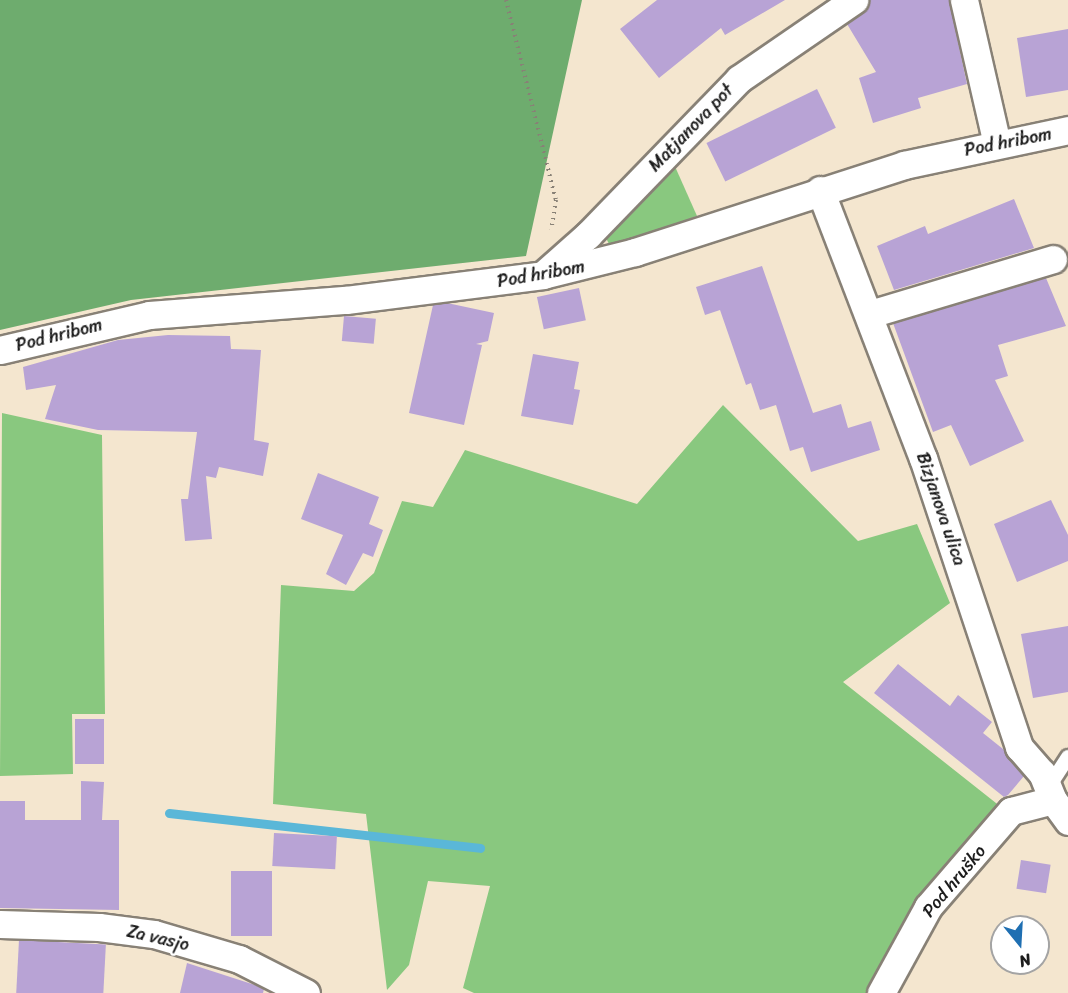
<!DOCTYPE html>
<html>
<head>
<meta charset="utf-8">
<style>
	body { margin:0 }
	#map { position:relative; width:1068px; height:993px; overflow:hidden; background:#f4e6cf; font-family:Sriracha,sans-serif }
	div>[style] { position:absolute }
	.green>* { inset:0; background:#89c87f }
	.forest>* { inset:0; background:#6eac6e }
	.stream>* { height:9px; margin:-4.5px; padding:0 4.5px; transform-origin:4.5px; border-radius:4.5px; background:#5ab7d8 }
	.building>* { inset:0; background:#b8a3d5; transform-origin:0 0 }
	.path>* { height:4px; margin-top:-2px; transform-origin:0; background:repeating-linear-gradient(90deg,#888176 0 1.5px,transparent 0 6px) }
	.roads { filter:drop-shadow(2px 0 #888176) drop-shadow(-2px 0 #888176) drop-shadow(0 2px #888176) drop-shadow(0 -2px #888176) }
	.service>* { height:14px; margin:-7px; padding:0 7px; transform-origin:7px; border-radius:7px; background:#fff }
	.minor>* { height:27px; margin:-13.5px; padding:0 13.5px; transform-origin:13.5px; border-radius:13.5px; background:#fff }
	span { translate:-50% -50%; white-space:nowrap; text-align:center; line-height:1.15; -webkit-text-stroke:5px #fff; paint-order:stroke }
	.street-label { font-size:18px; color:#1c1c1c }
	.north { position:absolute; left:990px; top:915px; width:60px; height:60px; box-sizing:border-box; background:#fff; border:2px solid #a4a4a4; border-radius:50%; rotate:162deg; font-size:16px; font-weight:700; line-height:24px; text-align:center; color:#1c1c1c }
	.north::after { content:''; display:block; margin:auto; width:21px; height:27px; background:#1f6fb2; clip-path:polygon(50% 0,100% 100%,50% 72%,0 100%) }
</style>
</head>
<body>
<div id="map">
	<div class="green">
		<i style="clip-path:polygon(673px 162px,697px 216px,611px 248px,604px 234px)"></i>
		<i style="clip-path:polygon(723px 405px,858px 541px,917px 524px,950px 603px,843px 682px,1001px 807px,870px 993px,474px 993px,463px 988px,490px 886px,428px 881px,409px 965px,387px 990px,366px 814px,273px 804px,281px 585px,354px 591px,374px 573px,402px 501px,433px 507px,465px 450px,637px 504px)"></i>
		<i style="clip-path:polygon(2px 413px,102px 435px,105px 714px,72px 714px,73px 774px,0 776px)"></i>
	</div>
	<div class="forest">
		<i style="clip-path:polygon(0 0,582px 0,526px 256px,131px 300px,0 330px)"></i>
	</div>
	<div class="stream">
		<i style="left:169px;top:813px;width:313px;rotate:6.4deg"></i>
	</div>
	<div class="building">
		<i style="clip-path:polygon(657px 0,785px 0,725px 35px,721px 28px,659px 78px,620px 29px)"></i>
		<i style="clip-path:polygon(870px 0,949px 0,967px 84px,918px 98px,921px 108px,873px 123px,859px 78px,876px 72px,847px 24px,863px 13px)"></i>
		<i style="clip-path:polygon(1068px 29px,1068px 90px,1026px 97px,1017px 38px)"></i>
		<i style="left:817px;top:89px;width:43px;height:123px;rotate:64deg"></i>
		<i style="clip-path:polygon(1014px 199px,1034px 248px,894px 290px,877px 246px,925px 226px,928px 234px)"></i>
		<i style="clip-path:polygon(762px 266px,813px 413px,841px 404px,848px 428px,871px 421px,880px 450px,811px 472px,803px 447px,790px 451px,776px 405px,760px 410px,751px 383px,746px 385px,720px 310px,705px 315px,696px 287px)"></i>
		<i style="clip-path:polygon(1046px 278px,1066px 326px,998px 345px,1008px 376px,995px 380px,1024px 441px,970px 466px,951px 425px,933px 432px,893px 323px)"></i>
		<i style="left:579px;top:288px;width:33px;height:43px;rotate:78deg"></i>
		<i style="clip-path:polygon(447px 303px,494px 313px,488px 341px,476px 344px,482px 345px,464px 425px,409px 413px,433px 305px)"></i>
		<i style="left:344px;top:316px;width:32px;height:25px;rotate:5deg"></i>
		<i style="clip-path:polygon(168px 335px,230px 336px,231px 349px,261px 350px,254px 440px,269px 443px,263px 476px,219px 467px,216px 478px,206px 476px,212px 539px,185px 541px,181px 499px,188px 499px,197px 432px,98px 430px,45px 419px,56px 385px,26px 390px,23px 367px,118px 340px)"></i>
		<i style="clip-path:polygon(533px 354px,579px 362px,574px 389px,580px 390px,573px 425px,521px 416px)"></i>
		<i style="clip-path:polygon(318px 473px,379px 497px,369px 524px,383px 530px,373px 557px,363px 553px,346px 585px,326px 574px,343px 535px,301px 519px)"></i>
		<i style="clip-path:polygon(1051px 500px,1068px 535px,1068px 561px,1017px 582px,994px 524px)"></i>
		<i style="clip-path:polygon(1068px 626px,1068px 692px,1033px 698px,1021px 634px)"></i>
		<i style="clip-path:polygon(898px 664px,950px 706px,958px 695px,992px 722px,983px 733px,1003px 749px,1024px 776px,1008px 795px,1004px 797px,874px 693px)"></i>
		<i style="left:75px;top:719px;width:29px;height:45px"></i>
		<i style="clip-path:polygon(81px 781px,104px 782px,102px 820px,119px 820px,119px 910px,0 908px,0 801px,25px 801px,25px 820px,81px 820px)"></i>
		<i style="left:274px;top:833px;width:63px;height:33px;rotate:3deg"></i>
		<i style="left:1021px;top:860px;width:30px;height:29px;rotate:9deg"></i>
		<i style="left:231px;top:871px;width:41px;height:65px"></i>
		<i style="left:19px;top:940px;width:87px;height:53px;rotate:3deg"></i>
		<i style="clip-path:polygon(187px 963px,255px 985px,264px 989px,263px 993px,180px 993px)"></i>
	</div>
	<div class="path">
		<i style="left:506px;top:0;width:206px;rotate:76deg"></i>
		<i style="left:556px;top:200px;width:30px;rotate:99deg"></i>
	</div>
	<div class="roads">
		<div class="service">
			<i style="left:1048px;top:788px;width:37px;rotate:-57deg"></i>
		</div>
		<div class="minor">
			<i style="left:964px;top:0;width:148px;rotate:77.1deg"></i>
			<i style="left:820px;top:190px;width:287px;rotate:69deg"></i>
			<i style="left:923px;top:458px;width:305px;rotate:71.6deg"></i>
			<i style="left:1019px;top:747px;width:35px;rotate:49deg"></i>
			<i style="left:1042px;top:773px;width:29px;rotate:68deg"></i>
			<i style="left:1053px;top:800px;width:26px;rotate:54deg"></i>
			<i style="left:544px;top:274px;width:59px;rotate:-41.6deg"></i>
			<i style="left:588px;top:235px;width:217px;rotate:-45.9deg"></i>
			<i style="left:739px;top:79px;width:140px;rotate:-34.5deg"></i>
			<i style="left:870px;top:314px;width:191px;rotate:-16.7deg"></i>
			<i style="left:0;top:350px;width:153px;rotate:-13.2deg"></i>
			<i style="left:149px;top:315px;width:198px;rotate:-4.4deg"></i>
			<i style="left:346px;top:300px;width:199px;rotate:-7.2deg"></i>
			<i style="left:543px;top:275px;width:95px;rotate:-14deg"></i>
			<i style="left:635px;top:252px;width:283px;rotate:-17.9deg"></i>
			<i style="left:904px;top:165px;width:168px;rotate:-12deg"></i>
			<i style="left:0;top:924px;width:99px;rotate:1.7deg"></i>
			<i style="left:99px;top:927px;width:55px;rotate:7.3deg"></i>
			<i style="left:154px;top:934px;width:89px;rotate:16.4deg"></i>
			<i style="left:239px;top:959px;width:75px;rotate:26.9deg"></i>
			<i style="left:881px;top:993px;width:98px;rotate:-61.3deg"></i>
			<i style="left:928px;top:907px;width:127px;rotate:-49.2deg"></i>
			<i style="left:1011px;top:811px;width:43px;rotate:-14.7deg"></i>
		</div>
	</div>
	<div class="street-label">
		<span style="left:691px;top:128px;rotate:-46deg">Matjanova pot</span>
		<span style="left:1008px;top:142px;rotate:-11deg">Pod hribom</span>
		<span style="left:541px;top:274px;rotate:-10deg">Pod hribom</span>
		<span style="left:59px;top:335px;rotate:-14deg">Pod hribom</span>
		<span style="left:941px;top:509px;rotate:71deg">Bizjanova ulica</span>
		<span style="left:954px;top:881px;rotate:-50deg">Pod hruško</span>
		<span style="left:158px;top:938px;rotate:13deg">Za vasjo</span>
	</div>
	<div class="north">N</div>
</div>
</body>
</html>
